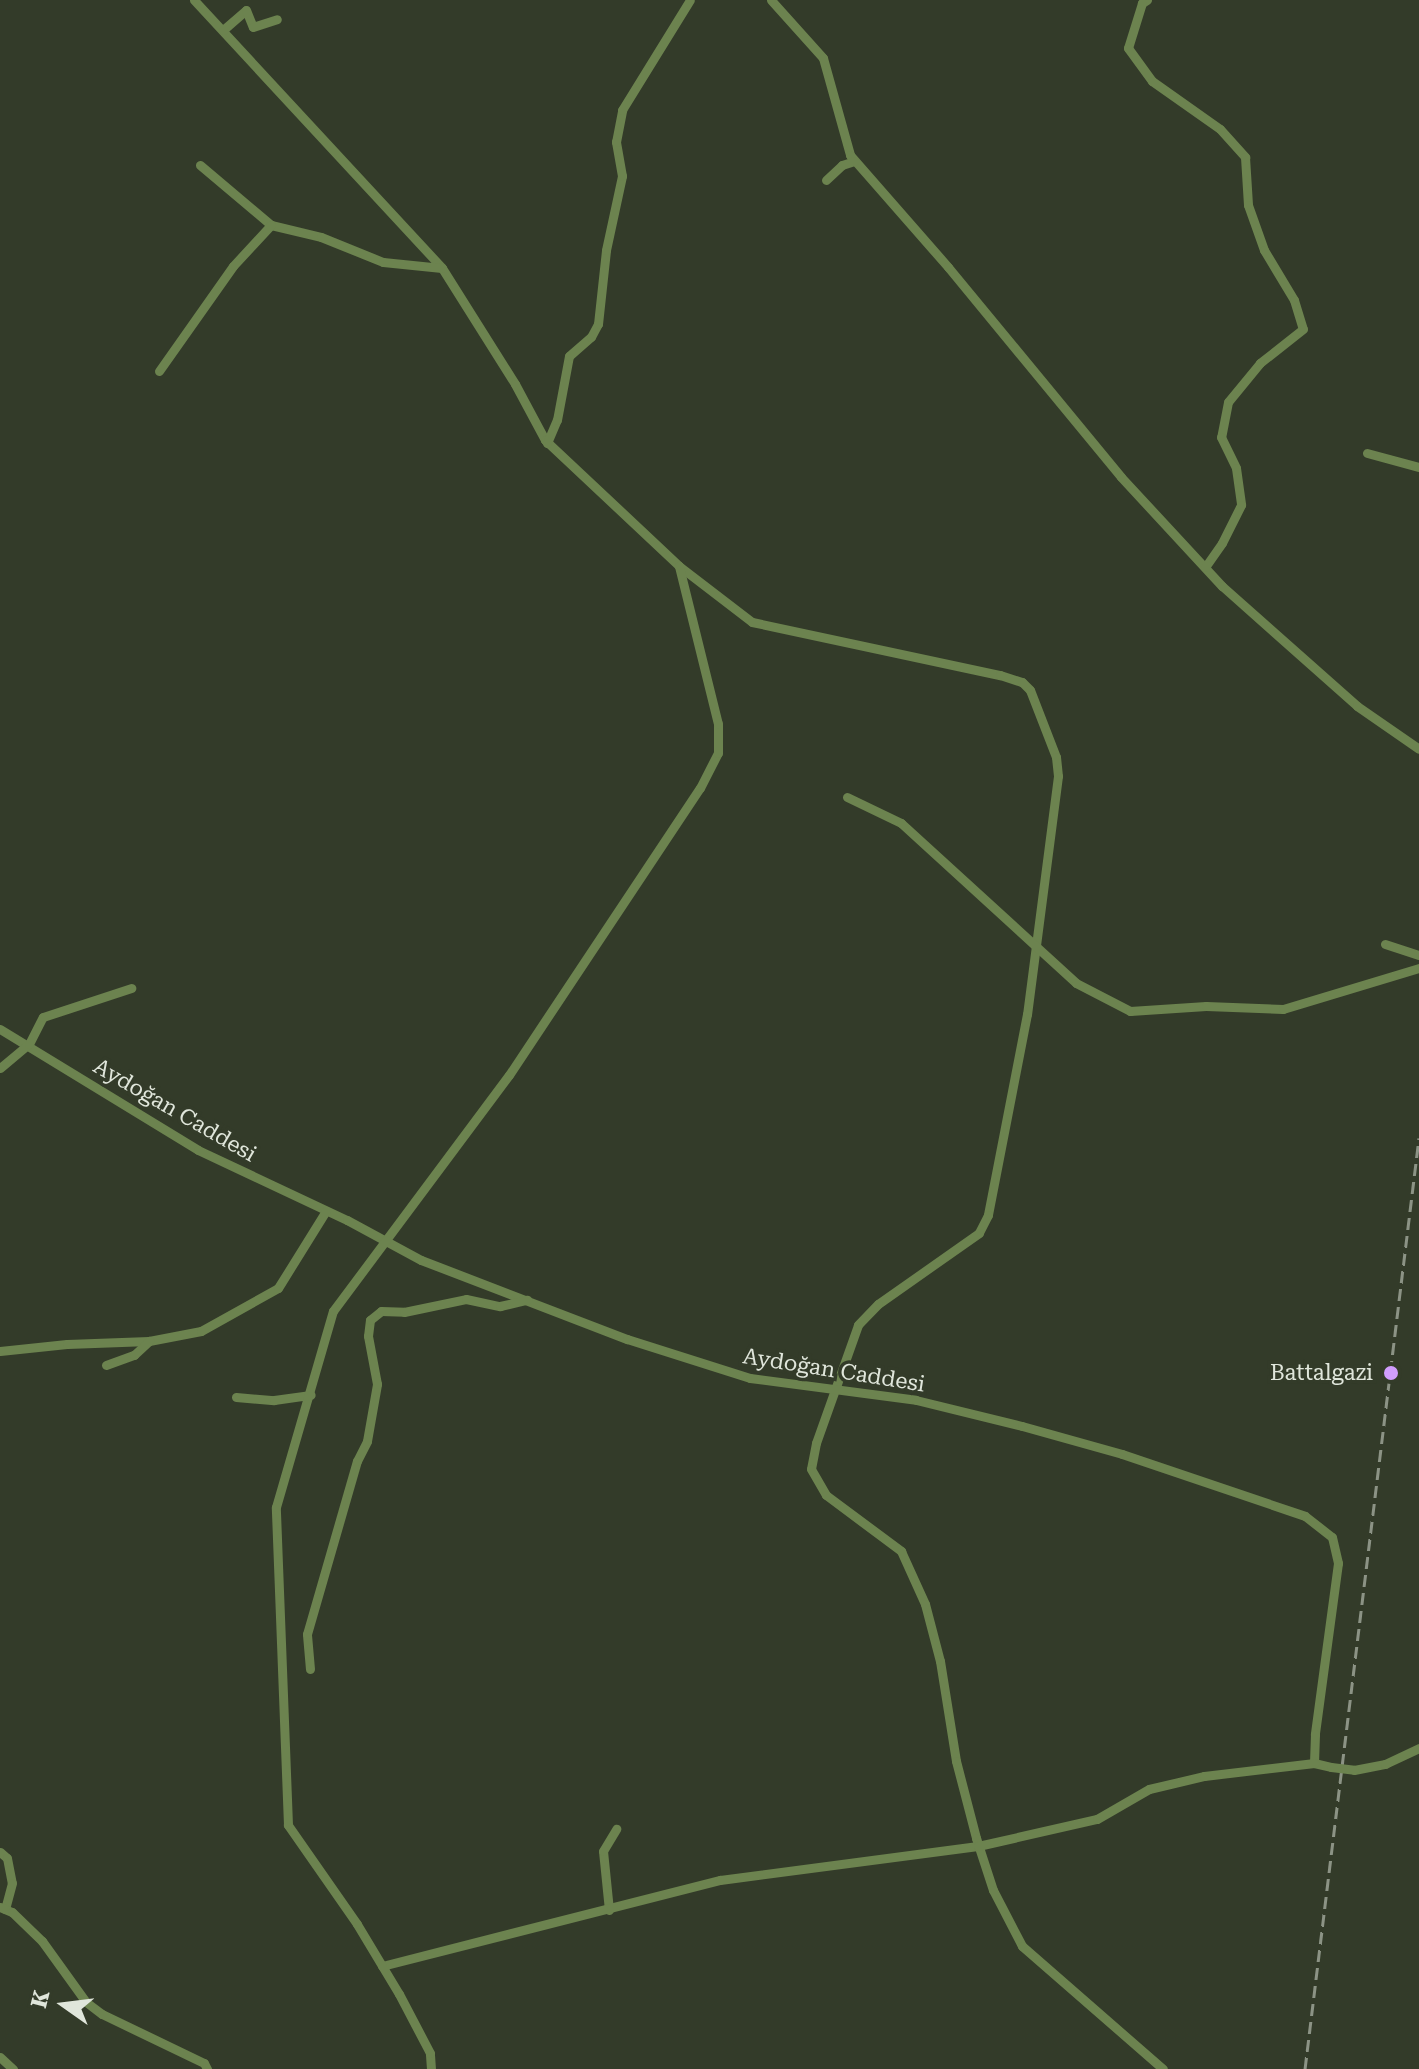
<!DOCTYPE html>
<html>
<head>
<meta charset="utf-8">
<style>
	body { margin:0 }
	#map { position:relative; width:1419px; height:2069px; overflow:hidden; background:#333b29; font-family:"Roboto Serif",serif }
	div>[style] { position:absolute }
	.minor>* { height:9px; margin:-4.5px; padding:0 4.5px; transform-origin:4.5px; border-radius:4.5px; background:#6c834f }
	.rail>* { height:3px; margin-top:-1.5px; transform-origin:0; background:repeating-linear-gradient(90deg,#8c9385 0 12px,transparent 0 18px) }
	.minor-bridge>* { height:9px; margin:-4.5px; padding:0 4.5px; transform-origin:4.5px; border-radius:4.5px; background:#6c834f }
	.dots>* { width:22px; height:22px; translate:-50% -50%; box-sizing:border-box; border:4px solid #333b29; border-radius:50% }
	span { translate:-50% -50%; white-space:nowrap; text-align:center; line-height:1.15; -webkit-text-stroke:7px #333b29; paint-order:stroke }
	.street-label { font-size:22px; color:#e0e6db }
	.poi-label { font-size:22px; color:#e0e6db }
	.right { translate:-100% -50%; text-align:right }
	.north { position:absolute; left:24px; top:1965px; width:80px; height:80px; -webkit-text-stroke:6px #333b29; paint-order:stroke; rotate:284deg; font-size:22px; font-weight:700; line-height:32px; text-align:center; color:#e0e6db }
	.north::after { content:''; display:block; margin:auto; width:28px; height:36px; background:#e0e6db; clip-path:polygon(50% 0,100% 100%,50% 72%,0 100%) }
</style>
</head>
<body>
<div id="map">
	<div class="minor">
		<i style="left:194px;top:0;width:365px;rotate:47.2deg"></i>
		<i style="left:442px;top:268px;width:137px;rotate:57.8deg"></i>
		<i style="left:515px;top:384px;width:64px;rotate:61.8deg"></i>
		<i style="left:545px;top:440px;width:184px;rotate:43.2deg"></i>
		<i style="left:679px;top:566px;width:92px;rotate:37.5deg"></i>
		<i style="left:752px;top:622px;width:254px;rotate:12.1deg"></i>
		<i style="left:1000px;top:675px;width:23px;rotate:18deg"></i>
		<i style="left:1022px;top:682px;width:11px;rotate:45deg"></i>
		<i style="left:1030px;top:690px;width:72px;rotate:68.8deg"></i>
		<i style="left:1056px;top:757px;width:19px;rotate:84deg"></i>
		<i style="left:1058px;top:776px;width:240px;rotate:97.4deg"></i>
		<i style="left:1027px;top:1014px;width:205px;rotate:101deg"></i>
		<i style="left:988px;top:1215px;width:20px;rotate:117deg"></i>
		<i style="left:979px;top:1233px;width:123px;rotate:144.9deg"></i>
		<i style="left:878px;top:1304px;width:29px;rotate:134deg"></i>
		<i style="left:858px;top:1325px;width:125px;rotate:109.6deg"></i>
		<i style="left:816px;top:1443px;width:26px;rotate:101deg"></i>
		<i style="left:811px;top:1469px;width:30px;rotate:60deg"></i>
		<i style="left:826px;top:1495px;width:94px;rotate:36.7deg"></i>
		<i style="left:901px;top:1551px;width:58px;rotate:65.6deg"></i>
		<i style="left:925px;top:1604px;width:59px;rotate:75.3deg"></i>
		<i style="left:940px;top:1661px;width:101px;rotate:80.9deg"></i>
		<i style="left:956px;top:1761px;width:80px;rotate:75.4deg"></i>
		<i style="left:976px;top:1838px;width:55px;rotate:71.9deg"></i>
		<i style="left:993px;top:1890px;width:63px;rotate:62.6deg"></i>
		<i style="left:1022px;top:1946px;width:187px;rotate:41.1deg"></i>
		<i style="left:771px;top:0;width:78px;rotate:48.1deg"></i>
		<i style="left:823px;top:58px;width:101px;rotate:74.4deg"></i>
		<i style="left:850px;top:155px;width:149px;rotate:48.8deg"></i>
		<i style="left:948px;top:267px;width:272px;rotate:50.5deg"></i>
		<i style="left:1121px;top:477px;width:149px;rotate:47.2deg"></i>
		<i style="left:1222px;top:586px;width:181px;rotate:41.6deg"></i>
		<i style="left:1357px;top:706px;width:75px;rotate:34.7deg"></i>
		<i style="left:1147px;top:0;width:6px;rotate:149deg"></i>
		<i style="left:1142px;top:3px;width:47px;rotate:107.3deg"></i>
		<i style="left:1128px;top:48px;width:41px;rotate:54deg"></i>
		<i style="left:1152px;top:81px;width:83px;rotate:35.2deg"></i>
		<i style="left:1220px;top:129px;width:38px;rotate:48deg"></i>
		<i style="left:1245px;top:157px;width:48px;rotate:86.4deg"></i>
		<i style="left:1248px;top:205px;width:48px;rotate:70.4deg"></i>
		<i style="left:1264px;top:250px;width:58px;rotate:59deg"></i>
		<i style="left:1294px;top:300px;width:30px;rotate:73deg"></i>
		<i style="left:1303px;top:329px;width:55px;rotate:141.7deg"></i>
		<i style="left:1260px;top:363px;width:50px;rotate:129.4deg"></i>
		<i style="left:1228px;top:402px;width:36px;rotate:101deg"></i>
		<i style="left:1221px;top:437px;width:34px;rotate:64deg"></i>
		<i style="left:1236px;top:468px;width:37px;rotate:82deg"></i>
		<i style="left:1241px;top:505px;width:42px;rotate:116.6deg"></i>
		<i style="left:1222px;top:543px;width:29px;rotate:125deg"></i>
		<i style="left:223px;top:30px;width:30px;rotate:-41deg"></i>
		<i style="left:246px;top:10px;width:18px;rotate:68deg"></i>
		<i style="left:253px;top:27px;width:25px;rotate:-18deg"></i>
		<i style="left:200px;top:165px;width:93px;rotate:40.2deg"></i>
		<i style="left:271px;top:225px;width:51px;rotate:13.5deg"></i>
		<i style="left:321px;top:237px;width:67px;rotate:22deg"></i>
		<i style="left:383px;top:262px;width:59px;rotate:5.8deg"></i>
		<i style="left:826px;top:180px;width:22px;rotate:-43deg"></i>
		<i style="left:842px;top:165px;width:13px;rotate:-18deg"></i>
		<i style="left:159px;top:371px;width:128px;rotate:-54.8deg"></i>
		<i style="left:233px;top:266px;width:56px;rotate:-47.2deg"></i>
		<i style="left:547px;top:443px;width:25px;rotate:-67deg"></i>
		<i style="left:557px;top:420px;width:65px;rotate:-79.4deg"></i>
		<i style="left:569px;top:356px;width:29px;rotate:-41deg"></i>
		<i style="left:591px;top:337px;width:15px;rotate:-62deg"></i>
		<i style="left:598px;top:324px;width:74px;rotate:-83.8deg"></i>
		<i style="left:606px;top:250px;width:76px;rotate:-77.8deg"></i>
		<i style="left:622px;top:176px;width:35px;rotate:-100deg"></i>
		<i style="left:616px;top:142px;width:33px;rotate:-79deg"></i>
		<i style="left:622px;top:110px;width:129px;rotate:-58.3deg"></i>
		<i style="left:1367px;top:453px;width:54px;rotate:15.1deg"></i>
		<i style="left:847px;top:797px;width:60px;rotate:25.7deg"></i>
		<i style="left:901px;top:823px;width:237px;rotate:42.4deg"></i>
		<i style="left:1076px;top:983px;width:61px;rotate:27.4deg"></i>
		<i style="left:1130px;top:1011px;width:76px;rotate:-3.8deg"></i>
		<i style="left:1206px;top:1006px;width:77px;rotate:2.2deg"></i>
		<i style="left:1283px;top:1009px;width:142px;rotate:-16.8deg"></i>
		<i style="left:1385px;top:944px;width:36px;rotate:18deg"></i>
		<i style="left:0;top:1029px;width:232px;rotate:31.4deg"></i>
		<i style="left:198px;top:1150px;width:165px;rotate:25.2deg"></i>
		<i style="left:347px;top:1220px;width:84px;rotate:28.4deg"></i>
		<i style="left:421px;top:1260px;width:221px;rotate:21deg"></i>
		<i style="left:627px;top:1339px;width:129px;rotate:17.6deg"></i>
		<i style="left:750px;top:1378px;width:167px;rotate:7.5deg"></i>
		<i style="left:916px;top:1400px;width:109px;rotate:13.8deg"></i>
		<i style="left:1022px;top:1426px;width:104px;rotate:15.6deg"></i>
		<i style="left:1122px;top:1454px;width:193px;rotate:18.7deg"></i>
		<i style="left:1305px;top:1516px;width:34px;rotate:38deg"></i>
		<i style="left:1332px;top:1537px;width:27px;rotate:77deg"></i>
		<i style="left:1338px;top:1563px;width:173px;rotate:97.7deg"></i>
		<i style="left:1315px;top:1734px;width:29px;rotate:92deg"></i>
		<i style="left:1314px;top:1763px;width:17px;rotate:13deg"></i>
		<i style="left:0;top:1068px;width:38px;rotate:-40deg"></i>
		<i style="left:29px;top:1044px;width:30px;rotate:-63deg"></i>
		<i style="left:43px;top:1017px;width:93px;rotate:-18.2deg"></i>
		<i style="left:0;top:1351px;width:67px;rotate:-6deg"></i>
		<i style="left:67px;top:1344px;width:82px;rotate:-2.1deg"></i>
		<i style="left:149px;top:1341px;width:53px;rotate:-10.9deg"></i>
		<i style="left:201px;top:1331px;width:88px;rotate:-29.2deg"></i>
		<i style="left:278px;top:1288px;width:91px;rotate:-58.1deg"></i>
		<i style="left:106px;top:1365px;width:30px;rotate:-20deg"></i>
		<i style="left:134px;top:1355px;width:21px;rotate:-43deg"></i>
		<i style="left:236px;top:1397px;width:38px;rotate:5deg"></i>
		<i style="left:274px;top:1400px;width:37px;rotate:-8deg"></i>
		<i style="left:310px;top:1669px;width:35px;rotate:-95deg"></i>
		<i style="left:307px;top:1634px;width:180px;rotate:-73.9deg"></i>
		<i style="left:357px;top:1461px;width:22px;rotate:-63deg"></i>
		<i style="left:367px;top:1441px;width:58px;rotate:-80deg"></i>
		<i style="left:377px;top:1384px;width:49px;rotate:-100.6deg"></i>
		<i style="left:368px;top:1336px;width:16px;rotate:-83deg"></i>
		<i style="left:370px;top:1320px;width:14px;rotate:-39deg"></i>
		<i style="left:381px;top:1311px;width:23px;rotate:2deg"></i>
		<i style="left:404px;top:1312px;width:63px;rotate:-11.8deg"></i>
		<i style="left:466px;top:1299px;width:35px;rotate:12deg"></i>
		<i style="left:500px;top:1306px;width:28px;rotate:-13deg"></i>
		<i style="left:1354px;top:1770px;width:32px;rotate:-11deg"></i>
		<i style="left:1385px;top:1764px;width:38px;rotate:-25deg"></i>
		<i style="left:0;top:1852px;width:9px;rotate:41deg"></i>
		<i style="left:7px;top:1858px;width:25px;rotate:79deg"></i>
		<i style="left:12px;top:1883px;width:27px;rotate:105deg"></i>
		<i style="left:0;top:1907px;width:13px;rotate:23deg"></i>
		<i style="left:12px;top:1912px;width:42px;rotate:44deg"></i>
		<i style="left:42px;top:1941px;width:75px;rotate:54.2deg"></i>
		<i style="left:86px;top:2002px;width:20px;rotate:37deg"></i>
		<i style="left:102px;top:2014px;width:113px;rotate:25.7deg"></i>
		<i style="left:204px;top:2063px;width:7px;rotate:63deg"></i>
		<i style="left:609px;top:1910px;width:59px;rotate:-95.8deg"></i>
		<i style="left:603px;top:1851px;width:26px;rotate:-59deg"></i>
		<i style="left:382px;top:1966px;width:349px;rotate:-14.3deg"></i>
		<i style="left:720px;top:1880px;width:260px;rotate:-7.5deg"></i>
		<i style="left:978px;top:1846px;width:122px;rotate:-12.8deg"></i>
		<i style="left:1097px;top:1819px;width:60px;rotate:-30deg"></i>
		<i style="left:1149px;top:1789px;width:57px;rotate:-13.3deg"></i>
		<i style="left:1204px;top:1776px;width:111px;rotate:-6.7deg"></i>
		<i style="left:0;top:2057px;width:18px;rotate:43deg"></i>
		<i style="left:431px;top:2069px;width:16px;rotate:-94deg"></i>
		<i style="left:430px;top:2053px;width:67px;rotate:-117.7deg"></i>
		<i style="left:399px;top:1994px;width:82px;rotate:-121deg"></i>
		<i style="left:357px;top:1924px;width:121px;rotate:-124.9deg"></i>
		<i style="left:288px;top:1825px;width:318px;rotate:-92.2deg"></i>
		<i style="left:276px;top:1507px;width:204px;rotate:-73.8deg"></i>
		<i style="left:333px;top:1311px;width:294px;rotate:-53.3deg"></i>
		<i style="left:509px;top:1075px;width:345px;rotate:-56.4deg"></i>
		<i style="left:700px;top:788px;width:39px;rotate:-63deg"></i>
		<i style="left:718px;top:753px;width:29px;rotate:-90deg"></i>
		<i style="left:718px;top:724px;width:163px;rotate:-103.9deg"></i>
	</div>
	<div class="rail">
		<i style="left:1305px;top:2069px;width:938px;rotate:-83.02deg"></i>
	</div>
	<div class="minor-bridge">
		<i style="left:1331px;top:1767px;width:23px;rotate:7deg"></i>
	</div>
	<div class="dots">
		<i style="left:1391px;top:1373px;background:#d19dfe"></i>
	</div>
	<div class="street-label">
		<span style="left:175px;top:1110px;rotate:30deg">Aydoğan Caddesi</span>
		<span style="left:834px;top:1370px;rotate:9deg">Aydoğan Caddesi</span>
	</div>
	<div class="poi-label">
		<span class="right" style="left:1373px;top:1373px">Battalgazi</span>
	</div>
	<div class="north">K</div>
</div>
</body>
</html>
